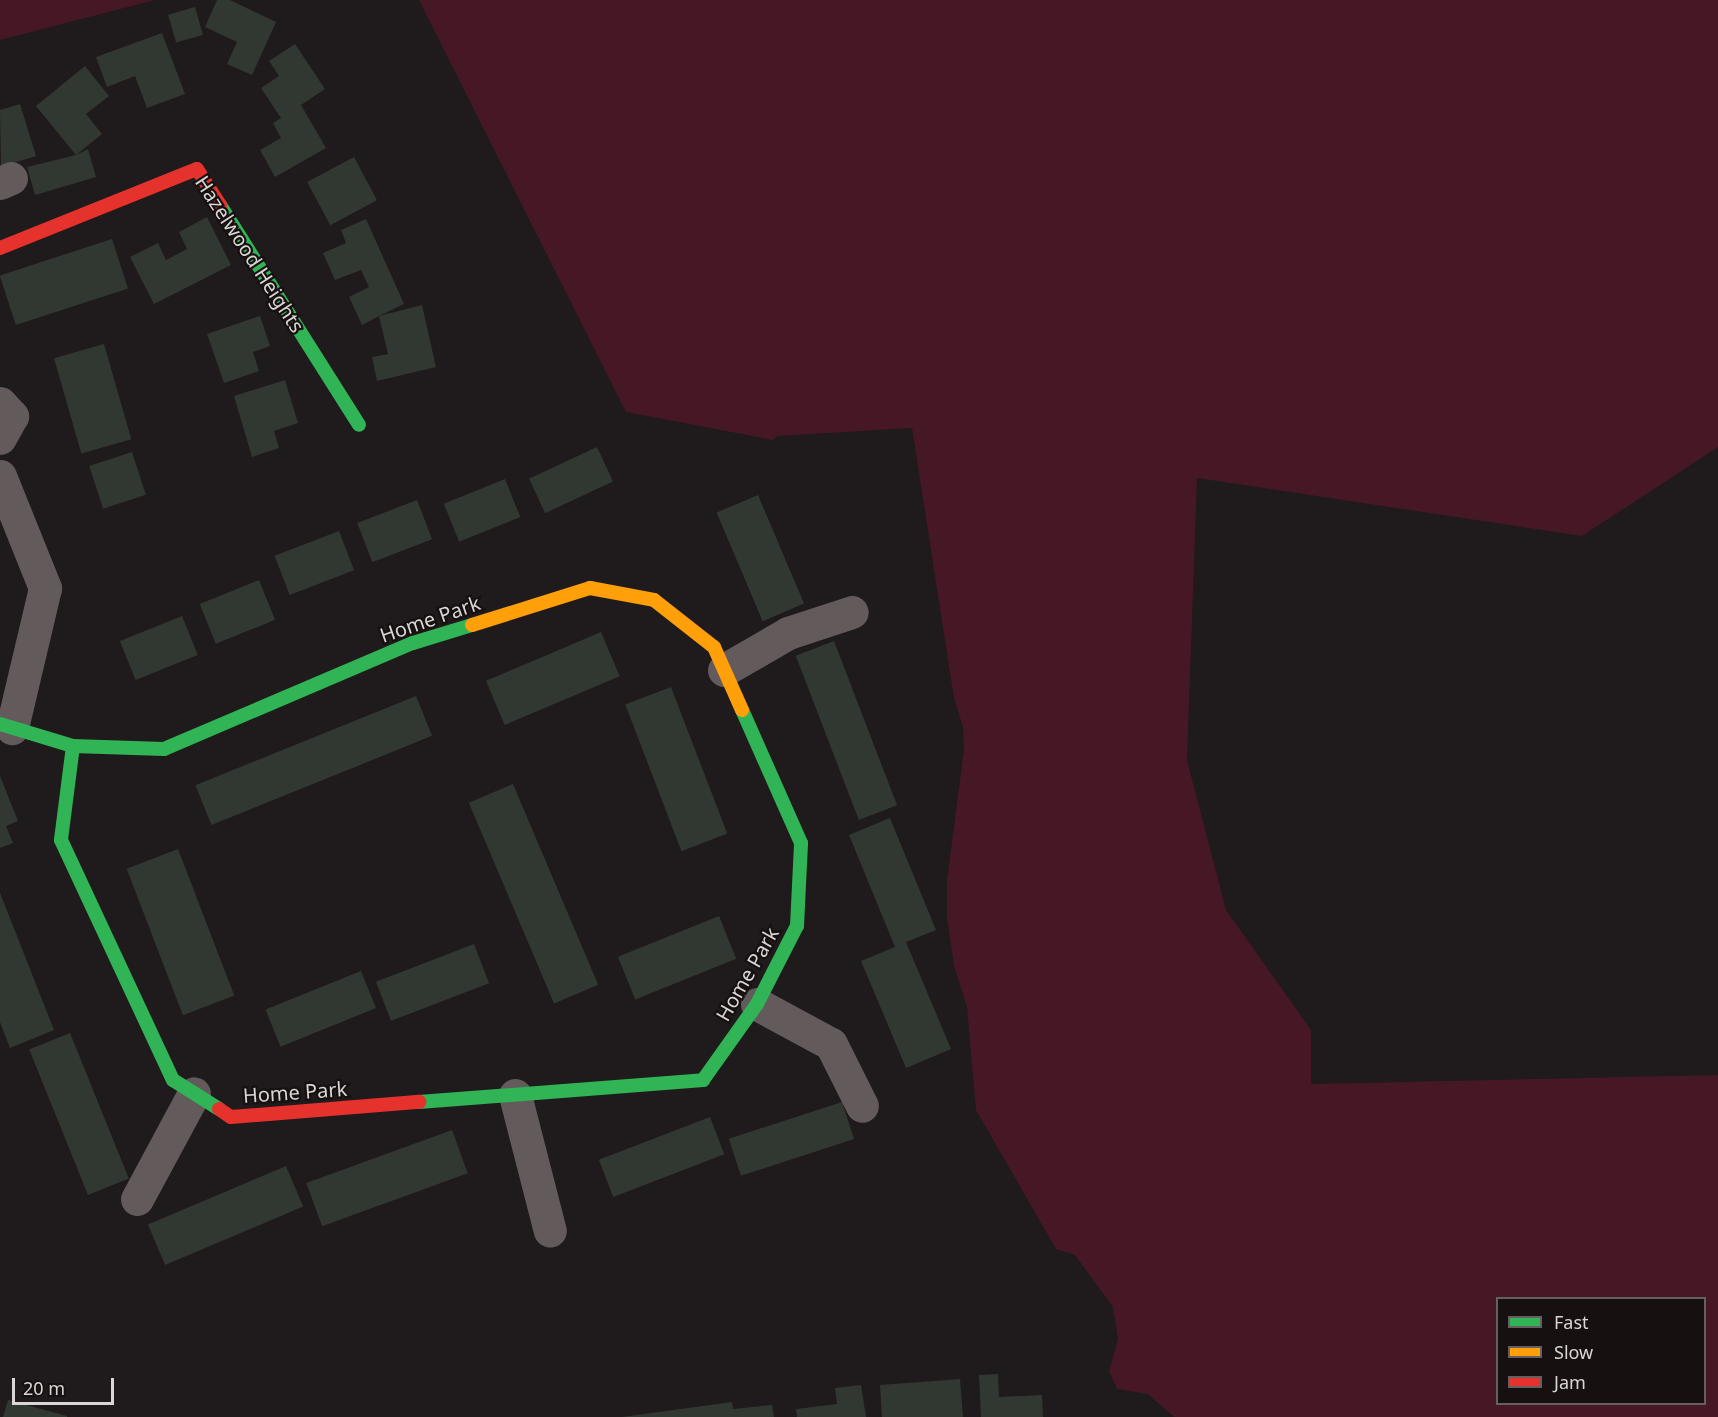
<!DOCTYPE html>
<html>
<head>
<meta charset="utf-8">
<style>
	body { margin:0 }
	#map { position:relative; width:1718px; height:1417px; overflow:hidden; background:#1f1a1b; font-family:"Noto Sans",sans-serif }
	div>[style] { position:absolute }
	.green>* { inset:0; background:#461725 }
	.building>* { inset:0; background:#313831; transform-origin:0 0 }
	.street>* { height:33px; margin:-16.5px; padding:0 16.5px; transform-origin:16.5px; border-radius:16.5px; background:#635a5c }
	.fast>* { height:14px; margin:-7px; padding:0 7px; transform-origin:7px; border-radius:7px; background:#30b455 }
	.slow>* { height:14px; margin:-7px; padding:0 7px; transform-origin:7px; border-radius:7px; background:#ff9f0a }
	.jam>* { height:14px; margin:-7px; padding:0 7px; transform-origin:7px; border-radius:7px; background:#e5322d }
	span { translate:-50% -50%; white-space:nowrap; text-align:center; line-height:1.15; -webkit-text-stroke:4.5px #171011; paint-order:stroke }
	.street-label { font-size:20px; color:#dad5d6 }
	.legend { position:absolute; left:1496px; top:1297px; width:210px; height:108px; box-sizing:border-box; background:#171011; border:2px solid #655f60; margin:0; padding:8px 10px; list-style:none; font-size:18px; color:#dad5d6 }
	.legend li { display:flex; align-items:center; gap:12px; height:30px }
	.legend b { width:30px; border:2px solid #655f60 }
	.scale { position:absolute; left:12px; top:1378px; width:102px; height:27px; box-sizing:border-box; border:3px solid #dad5d6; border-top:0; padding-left:8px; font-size:18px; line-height:21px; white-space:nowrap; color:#dad5d6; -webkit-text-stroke:4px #171011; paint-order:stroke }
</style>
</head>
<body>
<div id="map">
	<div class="green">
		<i style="clip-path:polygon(0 0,155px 0,0 40px)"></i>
		<i style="clip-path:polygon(evenodd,419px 0,1718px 0,1718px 447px,1582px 536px,1197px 478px,1187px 760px,1226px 910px,1311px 1030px,1311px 1084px,1718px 1075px,1718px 1417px,1174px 1417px,1148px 1394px,1117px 1389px,1109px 1371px,1118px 1339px,1113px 1307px,1075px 1255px,1056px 1249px,976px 1110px,967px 1007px,954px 966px,947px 917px,947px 881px,964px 749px,963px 727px,954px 698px,912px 428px,777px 436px,773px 440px,626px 412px,419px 0,1498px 1298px,1704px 1298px,1704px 1404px,1498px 1404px,1498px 1298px)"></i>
	</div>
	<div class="building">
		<i style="clip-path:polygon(217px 0,230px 0,276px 22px,252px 75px,227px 64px,237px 42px,205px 27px)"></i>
		<i style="left:195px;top:7px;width:29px;height:28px;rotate:74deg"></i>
		<i style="clip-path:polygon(162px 33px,185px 94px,147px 108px,135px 76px,107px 87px,96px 57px)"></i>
		<i style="clip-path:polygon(295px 44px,325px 89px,301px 105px,326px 148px,275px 177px,260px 150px,281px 138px,273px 123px,281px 118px,261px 88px,279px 76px,269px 61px)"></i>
		<i style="clip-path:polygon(85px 66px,109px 96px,86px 114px,102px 134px,76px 155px,88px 149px,96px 177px,35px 195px,27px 167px,76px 155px,36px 106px)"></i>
		<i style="clip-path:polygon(20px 104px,36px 156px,1px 167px,0 110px)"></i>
		<i style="left:354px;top:157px;width:49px;height:53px;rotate:62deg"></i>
		<i style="clip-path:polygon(207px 217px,231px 265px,154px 304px,130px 257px,158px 243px,166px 260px,187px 249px,179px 232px)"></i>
		<i style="clip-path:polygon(366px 219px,404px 304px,379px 316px,422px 305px,436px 367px,377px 381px,372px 357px,388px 354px,379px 316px,362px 325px,349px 297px,369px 287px,361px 270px,335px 280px,323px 253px,346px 243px,341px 230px)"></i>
		<i style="left:112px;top:239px;width:52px;height:118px;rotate:72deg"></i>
		<i style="clip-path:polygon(260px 316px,270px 346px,253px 352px,259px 371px,224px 383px,207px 334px)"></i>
		<i style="left:104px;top:344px;width:99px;height:52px;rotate:74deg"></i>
		<i style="clip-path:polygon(285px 380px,298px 423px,274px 431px,279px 448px,252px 457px,234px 396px)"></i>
		<i style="left:597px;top:447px;width:38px;height:75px;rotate:65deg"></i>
		<i style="left:132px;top:452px;width:45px;height:45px;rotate:72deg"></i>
		<i style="left:505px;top:479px;width:41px;height:66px;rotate:68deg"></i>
		<i style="left:758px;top:495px;width:118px;height:45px;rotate:67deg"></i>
		<i style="left:417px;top:500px;width:42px;height:64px;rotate:69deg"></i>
		<i style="left:339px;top:531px;width:42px;height:69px;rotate:69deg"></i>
		<i style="left:259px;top:580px;width:43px;height:64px;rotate:68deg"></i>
		<i style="left:182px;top:616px;width:42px;height:67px;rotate:68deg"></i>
		<i style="left:601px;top:632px;width:48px;height:125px;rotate:67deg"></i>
		<i style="left:834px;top:641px;width:176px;height:41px;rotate:69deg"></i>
		<i style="left:671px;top:687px;width:157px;height:49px;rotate:69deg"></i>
		<i style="left:416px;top:696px;width:43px;height:238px;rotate:68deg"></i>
		<i style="clip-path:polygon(0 776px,18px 821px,6px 826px,13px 843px,0 848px)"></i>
		<i style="left:513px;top:784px;width:218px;height:48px;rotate:67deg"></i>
		<i style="clip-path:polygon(890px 818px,936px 930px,906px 942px,951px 1049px,906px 1068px,861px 961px,895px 947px,849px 835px)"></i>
		<i style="left:178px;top:849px;width:157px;height:55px;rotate:69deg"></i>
		<i style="clip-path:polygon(0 893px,54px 1030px,10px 1048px,0 1022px)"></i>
		<i style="left:719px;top:916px;width:46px;height:109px;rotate:68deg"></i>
		<i style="left:474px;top:944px;width:42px;height:105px;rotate:69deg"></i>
		<i style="left:361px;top:971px;width:40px;height:103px;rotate:68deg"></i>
		<i style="left:70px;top:1033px;width:157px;height:44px;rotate:68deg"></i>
		<i style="left:842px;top:1102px;width:39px;height:119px;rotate:72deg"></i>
		<i style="left:710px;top:1117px;width:40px;height:119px;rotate:69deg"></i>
		<i style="left:452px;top:1130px;width:46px;height:155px;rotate:70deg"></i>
		<i style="left:286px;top:1166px;width:44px;height:150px;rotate:67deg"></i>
		<i style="clip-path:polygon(998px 1374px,999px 1397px,1042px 1395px,1043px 1417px,981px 1417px,979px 1375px)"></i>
		<i style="clip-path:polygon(960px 1379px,963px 1417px,882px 1417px,880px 1385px)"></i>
		<i style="clip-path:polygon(861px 1385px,866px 1417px,797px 1417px,796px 1409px,837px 1404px,835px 1388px)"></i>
		<i style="clip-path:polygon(8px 1400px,67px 1416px,67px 1417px,3px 1417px)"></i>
		<i style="clip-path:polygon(732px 1402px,733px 1409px,772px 1405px,774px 1417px,622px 1417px)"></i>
	</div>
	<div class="street">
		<i style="left:0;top:183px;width:12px;rotate:-24deg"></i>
		<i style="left:0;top:403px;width:18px;rotate:47deg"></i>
		<i style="left:12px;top:416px;width:25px;rotate:119deg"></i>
		<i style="left:0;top:476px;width:121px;rotate:68.1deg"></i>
		<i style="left:45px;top:588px;width:144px;rotate:103.3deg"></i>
		<i style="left:724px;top:670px;width:74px;rotate:-30deg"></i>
		<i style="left:788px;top:633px;width:67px;rotate:-18.2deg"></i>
		<i style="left:757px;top:1004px;width:84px;rotate:28.4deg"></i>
		<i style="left:831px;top:1044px;width:69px;rotate:63.4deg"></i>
		<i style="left:515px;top:1095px;width:140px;rotate:75.6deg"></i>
		<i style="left:137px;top:1199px;width:120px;rotate:-61.7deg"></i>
	</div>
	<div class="fast">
		<i style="left:220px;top:205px;width:260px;rotate:57.7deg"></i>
		<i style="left:0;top:724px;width:76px;rotate:16.8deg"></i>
		<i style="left:73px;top:746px;width:91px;rotate:1.9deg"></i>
		<i style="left:164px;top:749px;width:271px;rotate:-23.1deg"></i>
		<i style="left:413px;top:643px;width:62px;rotate:-17deg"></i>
		<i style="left:73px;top:746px;width:95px;rotate:97.3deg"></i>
		<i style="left:61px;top:840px;width:265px;rotate:65deg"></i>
		<i style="left:173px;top:1080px;width:54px;rotate:32.2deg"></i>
		<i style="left:419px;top:1102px;width:285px;rotate:-4.4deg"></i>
		<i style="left:703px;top:1080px;width:93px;rotate:-54.6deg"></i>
		<i style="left:757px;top:1004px;width:88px;rotate:-62.9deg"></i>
		<i style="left:797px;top:926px;width:83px;rotate:-87.2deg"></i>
		<i style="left:801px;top:843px;width:145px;rotate:-113.9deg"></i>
	</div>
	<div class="slow">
		<i style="left:472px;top:625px;width:124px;rotate:-17.4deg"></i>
		<i style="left:590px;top:588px;width:65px;rotate:10.6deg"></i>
		<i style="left:654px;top:600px;width:76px;rotate:38.1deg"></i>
		<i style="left:714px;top:647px;width:69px;rotate:66deg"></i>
	</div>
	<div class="jam">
		<i style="left:0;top:248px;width:212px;rotate:-21.9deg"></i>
		<i style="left:197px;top:169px;width:43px;rotate:57.4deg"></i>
		<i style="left:219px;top:1109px;width:14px;rotate:34deg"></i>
		<i style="left:231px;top:1117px;width:189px;rotate:-4.6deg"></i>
	</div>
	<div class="street-label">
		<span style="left:250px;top:254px;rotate:57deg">Hazelwood Heights</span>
		<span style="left:430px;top:619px;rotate:-19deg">Home Park</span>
		<span style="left:747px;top:974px;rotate:-60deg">Home Park</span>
		<span style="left:295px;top:1092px;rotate:-4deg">Home Park</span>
	</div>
	<ul class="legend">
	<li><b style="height:8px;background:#30b455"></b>Fast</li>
	<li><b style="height:8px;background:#ff9f0a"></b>Slow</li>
	<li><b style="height:8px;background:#e5322d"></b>Jam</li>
	</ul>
	<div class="scale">20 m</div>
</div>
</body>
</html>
